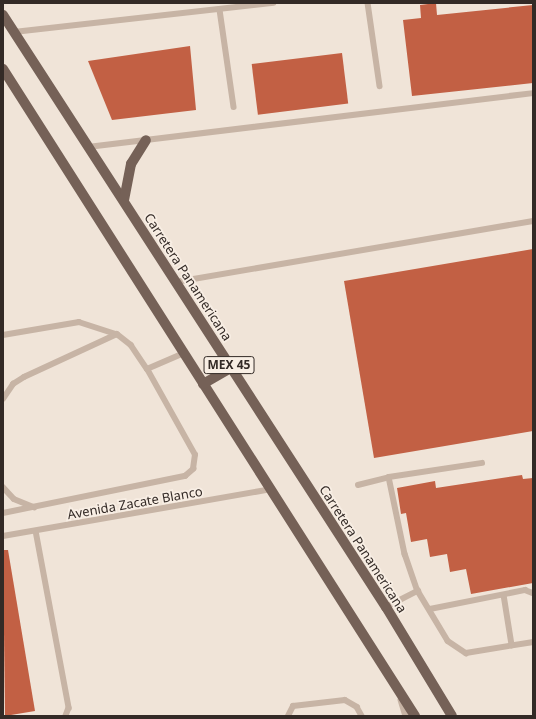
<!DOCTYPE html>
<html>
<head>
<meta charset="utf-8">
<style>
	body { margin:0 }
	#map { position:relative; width:536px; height:719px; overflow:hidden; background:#f0e4d8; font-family:"Noto Sans",sans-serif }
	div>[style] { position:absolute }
	.building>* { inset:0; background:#c26044; transform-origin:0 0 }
	.service>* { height:5.5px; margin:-2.75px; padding:0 2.75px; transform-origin:2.75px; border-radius:2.75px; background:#c7b4a5 }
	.primary>* { height:10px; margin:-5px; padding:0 5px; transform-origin:5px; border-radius:5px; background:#756157 }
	span { translate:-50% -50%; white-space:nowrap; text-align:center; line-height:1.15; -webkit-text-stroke:3.5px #f8eee4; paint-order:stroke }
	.shield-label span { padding:1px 3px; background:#f8eee4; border:1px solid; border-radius:3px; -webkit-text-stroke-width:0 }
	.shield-label { font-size:12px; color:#332a26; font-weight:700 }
	.street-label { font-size:13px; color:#332a26 }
	.frame { position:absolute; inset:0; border:4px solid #332a26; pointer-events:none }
</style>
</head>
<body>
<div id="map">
	<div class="building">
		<i style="clip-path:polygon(436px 3px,437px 15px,533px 5px,533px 83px,412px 96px,403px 20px,421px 18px,420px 5px)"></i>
		<i style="clip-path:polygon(190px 46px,196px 110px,112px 120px,88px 61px)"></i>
		<i style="left:342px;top:53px;width:51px;height:91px;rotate:83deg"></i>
		<i style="clip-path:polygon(533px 249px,533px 431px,374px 458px,344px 281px)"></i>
		<i style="clip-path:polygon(522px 475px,523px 479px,533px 478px,533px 583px,471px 594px,466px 569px,450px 572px,447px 554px,430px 557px,427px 539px,411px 542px,406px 513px,401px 514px,397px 488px,435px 481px,436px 488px)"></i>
		<i style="clip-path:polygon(3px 550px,8px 550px,35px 711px,5px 716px)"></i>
	</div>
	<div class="service">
		<i style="left:368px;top:3px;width:84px;rotate:81.8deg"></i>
		<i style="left:220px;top:10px;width:98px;rotate:81.8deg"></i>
		<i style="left:14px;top:32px;width:261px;rotate:-6.4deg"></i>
		<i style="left:88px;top:147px;width:448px;rotate:-6.9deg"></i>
		<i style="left:176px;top:282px;width:362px;rotate:-9.7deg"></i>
		<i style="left:3px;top:335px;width:77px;rotate:-9.7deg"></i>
		<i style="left:79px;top:322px;width:40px;rotate:18deg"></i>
		<i style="left:117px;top:334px;width:18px;rotate:38deg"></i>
		<i style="left:131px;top:345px;width:29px;rotate:56deg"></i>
		<i style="left:147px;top:369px;width:40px;rotate:-23.4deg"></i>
		<i style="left:3px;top:399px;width:18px;rotate:-56deg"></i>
		<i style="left:13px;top:384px;width:13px;rotate:-32deg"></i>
		<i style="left:24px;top:377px;width:102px;rotate:-24.8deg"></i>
		<i style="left:389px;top:477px;width:79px;rotate:78.3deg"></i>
		<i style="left:405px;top:554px;width:39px;rotate:71deg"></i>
		<i style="left:418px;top:591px;width:58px;rotate:59deg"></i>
		<i style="left:448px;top:641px;width:22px;rotate:34deg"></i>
		<i style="left:466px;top:653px;width:68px;rotate:-9.3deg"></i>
		<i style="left:358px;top:485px;width:32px;rotate:-14deg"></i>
		<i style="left:389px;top:477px;width:94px;rotate:-8.6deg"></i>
		<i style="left:3px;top:487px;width:16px;rotate:47deg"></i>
		<i style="left:14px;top:499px;width:22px;rotate:22deg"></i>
		<i style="left:3px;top:513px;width:186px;rotate:-11.5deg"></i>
		<i style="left:185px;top:476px;width:11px;rotate:-41deg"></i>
		<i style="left:193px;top:469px;width:14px;rotate:-82deg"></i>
		<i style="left:195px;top:455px;width:98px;rotate:-119.2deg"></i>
		<i style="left:36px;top:531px;width:180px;rotate:79.4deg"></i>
		<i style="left:69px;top:708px;width:9px;rotate:111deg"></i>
		<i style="left:3px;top:536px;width:272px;rotate:-9.9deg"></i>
		<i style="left:504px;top:595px;width:51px;rotate:80.9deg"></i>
		<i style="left:386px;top:607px;width:36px;rotate:-27deg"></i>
		<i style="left:430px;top:609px;width:97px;rotate:-11.3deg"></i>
		<i style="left:525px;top:590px;width:9px;rotate:21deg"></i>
		<i style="left:401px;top:700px;width:17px;rotate:73deg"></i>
		<i style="left:288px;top:716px;width:11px;rotate:-63deg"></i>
		<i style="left:293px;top:706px;width:52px;rotate:-6.6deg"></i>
		<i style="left:345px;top:700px;width:14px;rotate:30deg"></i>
		<i style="left:357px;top:707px;width:10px;rotate:61deg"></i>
	</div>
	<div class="primary">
		<i style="left:3px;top:15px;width:705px;rotate:57.1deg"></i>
		<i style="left:386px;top:607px;width:127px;rotate:58.8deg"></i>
		<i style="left:3px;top:69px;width:767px;rotate:57.51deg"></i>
		<i style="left:124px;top:200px;width:37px;rotate:-79deg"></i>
		<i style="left:131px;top:164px;width:28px;rotate:-58deg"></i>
		<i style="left:203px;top:384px;width:32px;rotate:-30deg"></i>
	</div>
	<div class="shield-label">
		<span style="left:229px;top:365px">MEX 45</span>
	</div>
	<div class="street-label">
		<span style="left:188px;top:277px;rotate:57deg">Carretera Panamericana</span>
		<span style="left:135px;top:503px;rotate:-10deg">Avenida Zacate Blanco</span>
		<span style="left:363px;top:549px;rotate:57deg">Carretera Panamericana</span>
	</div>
	<div class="frame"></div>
</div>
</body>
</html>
